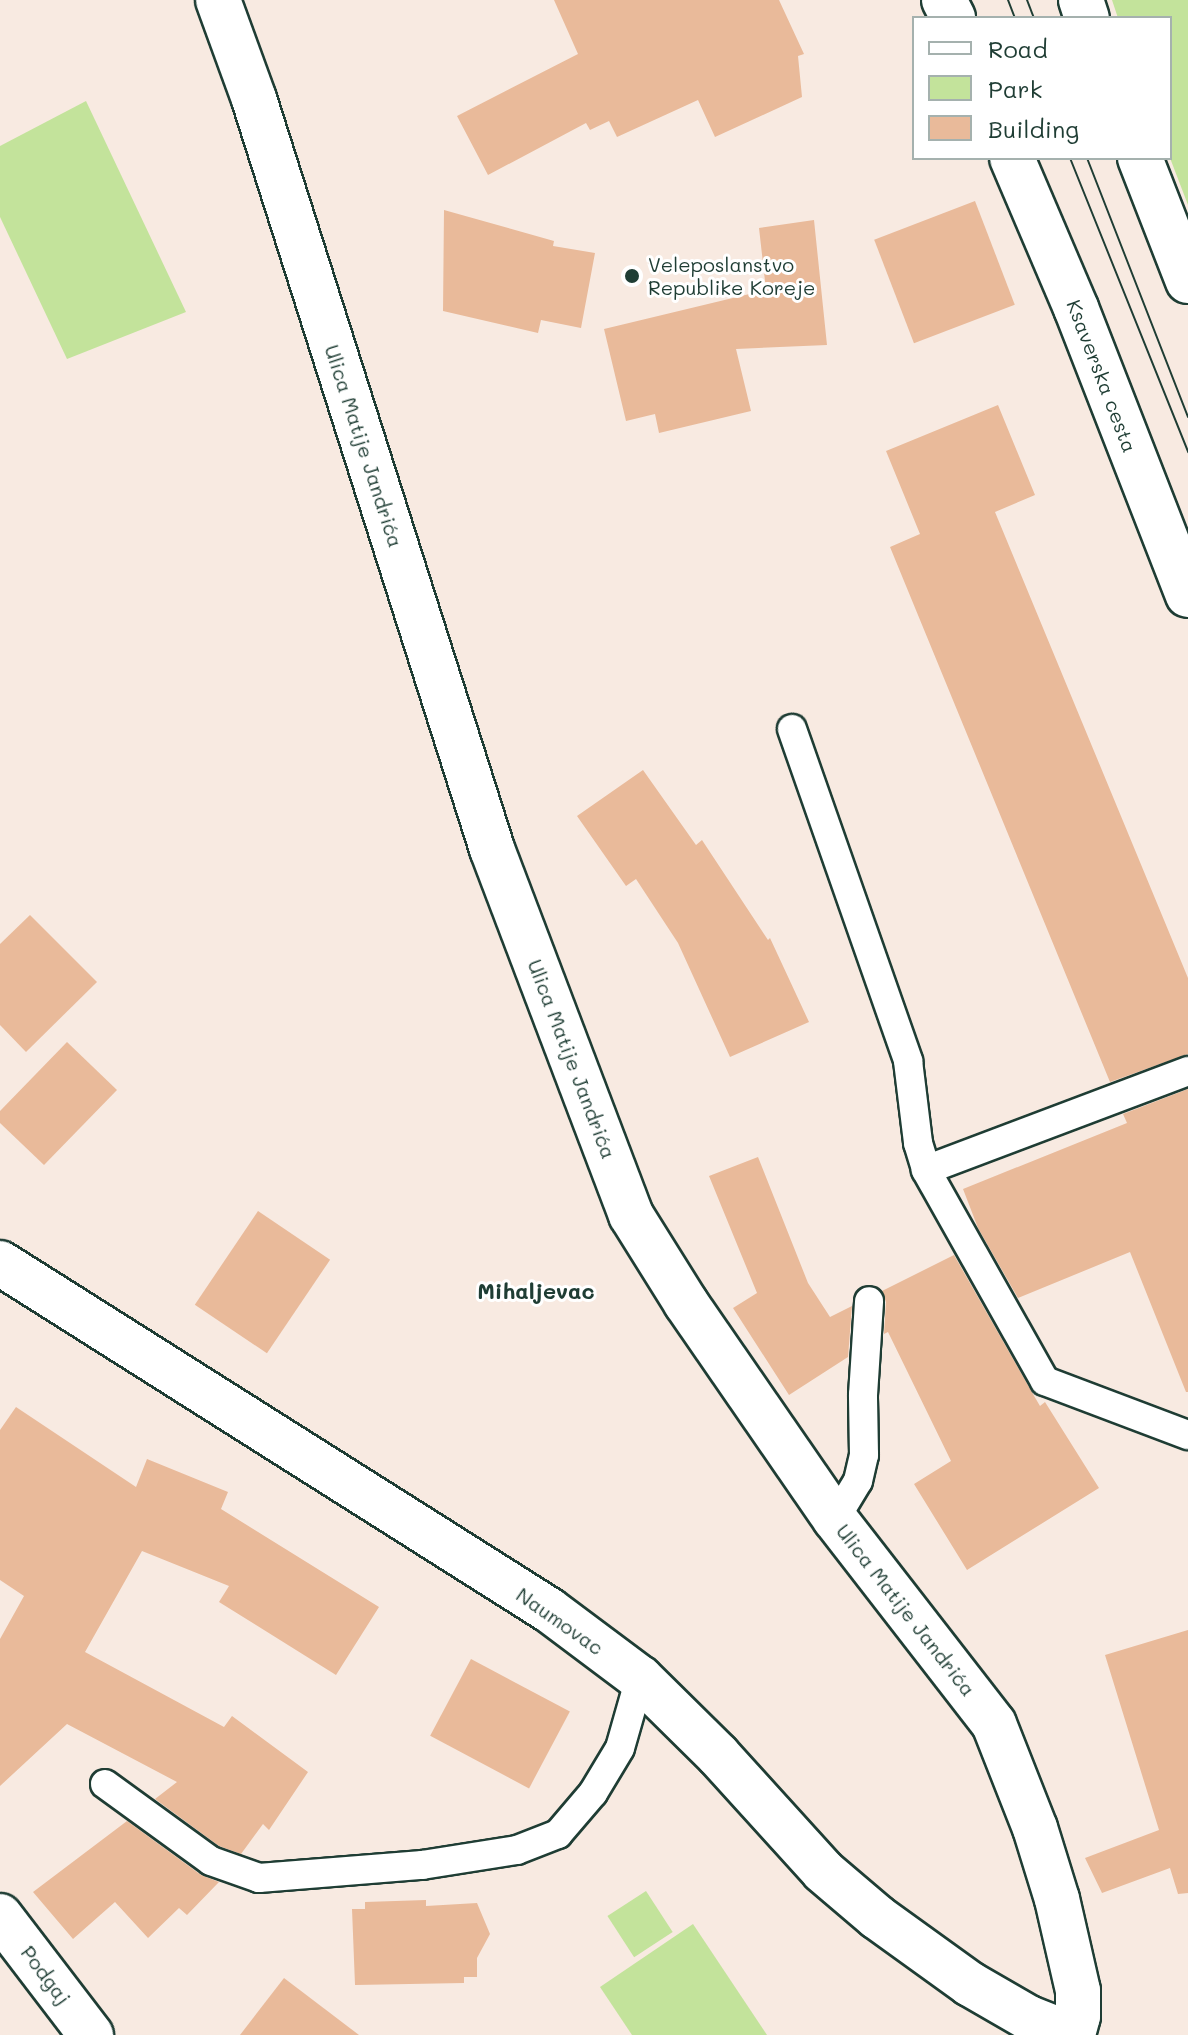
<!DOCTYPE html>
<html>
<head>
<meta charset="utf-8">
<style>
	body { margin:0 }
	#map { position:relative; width:1188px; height:2035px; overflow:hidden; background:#f8eae1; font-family:Mali,sans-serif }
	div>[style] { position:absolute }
	.green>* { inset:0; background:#c3e39b; transform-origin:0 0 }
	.building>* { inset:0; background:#e9ba9a; transform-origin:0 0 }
	.roads { filter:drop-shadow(2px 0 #1f3d34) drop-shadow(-2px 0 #1f3d34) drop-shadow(0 2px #1f3d34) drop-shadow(0 -2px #1f3d34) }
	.service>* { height:28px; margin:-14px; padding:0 14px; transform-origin:14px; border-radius:14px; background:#fff }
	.minor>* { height:44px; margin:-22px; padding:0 22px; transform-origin:22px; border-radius:22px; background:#fff }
	.secondary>* { height:44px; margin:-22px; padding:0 22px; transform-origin:22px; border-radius:22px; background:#fff }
	.tram>* { height:2px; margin:-1px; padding:0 1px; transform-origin:1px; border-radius:1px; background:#1f3d34 }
	.dots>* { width:22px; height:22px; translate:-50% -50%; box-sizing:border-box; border:4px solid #fff; border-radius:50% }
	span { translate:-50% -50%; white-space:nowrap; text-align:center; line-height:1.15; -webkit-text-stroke:6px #fff; paint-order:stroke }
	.poi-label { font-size:20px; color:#1f3d34 }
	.left { translate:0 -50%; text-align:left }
	.street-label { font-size:20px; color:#1f3d34 }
	.neighbourhood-label { font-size:22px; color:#1f3d34; font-weight:700 }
	.legend { position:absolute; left:912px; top:16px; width:260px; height:144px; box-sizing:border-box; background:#fff; border:2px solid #a5b1ae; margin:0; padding:10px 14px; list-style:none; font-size:24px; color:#1f3d34 }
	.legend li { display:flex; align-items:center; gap:16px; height:40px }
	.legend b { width:40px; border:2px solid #a5b1ae }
</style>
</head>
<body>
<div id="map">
	<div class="green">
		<i style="clip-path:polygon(1112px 0,1188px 0,1188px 205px,1170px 158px,1170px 18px,1118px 18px)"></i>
		<i style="clip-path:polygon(86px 101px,186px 312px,67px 359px,0 217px,0 146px)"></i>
		<i style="left:646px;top:1891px;width:49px;height:46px;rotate:57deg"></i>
		<i style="clip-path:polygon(693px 1924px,767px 2035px,632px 2035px,600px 1987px)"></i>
	</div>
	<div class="building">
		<i style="clip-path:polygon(554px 0,779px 0,804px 54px,798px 56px,802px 97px,715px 137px,698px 100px,617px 137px,609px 121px,590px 130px,586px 123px,488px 175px,457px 116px,578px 54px)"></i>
		<i style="left:975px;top:201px;width:111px;height:108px;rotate:69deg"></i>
		<i style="clip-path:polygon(444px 210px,554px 241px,553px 246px,595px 253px,581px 328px,541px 320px,538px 333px,443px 311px)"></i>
		<i style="clip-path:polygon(814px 220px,827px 345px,736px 349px,751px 411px,659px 433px,655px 414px,626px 421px,604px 329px,766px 290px,759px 228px)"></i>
		<i style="clip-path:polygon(998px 405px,1035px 495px,995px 512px,1188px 978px,1188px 1054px,1110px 1082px,890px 547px,920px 534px,886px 451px)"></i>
		<i style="clip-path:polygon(643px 770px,696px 845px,702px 840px,768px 940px,770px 938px,809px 1022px,730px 1057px,678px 943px,636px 879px,626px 886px,577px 816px)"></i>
		<i style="clip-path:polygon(30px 915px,97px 982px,26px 1052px,0 1025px,0 944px)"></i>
		<i style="clip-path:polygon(67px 1042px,117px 1090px,44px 1165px,0 1123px,0 1111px)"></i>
		<i style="clip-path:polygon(1188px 1089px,1188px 1392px,1186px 1392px,1130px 1252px,1018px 1298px,978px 1228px,963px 1189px,1127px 1123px,1123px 1114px)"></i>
		<i style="clip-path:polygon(758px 1157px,808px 1283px,830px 1317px,852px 1306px,848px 1357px,789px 1395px,733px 1308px,757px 1293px,709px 1176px)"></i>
		<i style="left:258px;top:1211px;width:87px;height:113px;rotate:34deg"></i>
		<i style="clip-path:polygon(954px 1255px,1030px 1389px,1040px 1406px,1045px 1402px,1099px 1488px,967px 1570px,914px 1484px,951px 1461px,888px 1332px,884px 1334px,886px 1302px,882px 1291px)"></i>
		<i style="clip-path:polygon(16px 1407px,136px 1487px,147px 1459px,228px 1492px,221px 1509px,379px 1607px,336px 1675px,219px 1602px,229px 1586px,142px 1551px,85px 1652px,224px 1727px,232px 1716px,308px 1772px,269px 1830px,263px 1824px,241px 1854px,219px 1846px,155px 1799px,177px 1782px,67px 1724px,0 1786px,0 1639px,24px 1596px,0 1580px,0 1430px)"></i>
		<i style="clip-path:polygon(1188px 1630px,1188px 1893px,1178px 1894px,1170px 1868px,1102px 1893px,1085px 1858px,1159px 1830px,1105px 1655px)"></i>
		<i style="left:471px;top:1659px;width:112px;height:87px;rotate:28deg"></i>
		<i style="clip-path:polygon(127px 1821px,201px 1875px,219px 1882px,187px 1915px,179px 1908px,148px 1938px,115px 1902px,73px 1939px,33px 1892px)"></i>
		<i style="clip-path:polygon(426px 1900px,426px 1906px,477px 1903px,490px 1934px,477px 1958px,477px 1977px,464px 1977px,464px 1983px,355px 1985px,352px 1909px,365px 1909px,365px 1902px)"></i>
		<i style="clip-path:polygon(284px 1978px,359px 2035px,240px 2035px)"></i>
	</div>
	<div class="roads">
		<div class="service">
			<i style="left:792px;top:729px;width:352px;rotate:70.7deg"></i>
			<i style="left:908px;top:1061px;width:83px;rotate:83deg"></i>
			<i style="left:918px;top:1143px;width:28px;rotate:73deg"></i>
			<i style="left:926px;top:1170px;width:242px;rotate:60.6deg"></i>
			<i style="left:1045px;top:1381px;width:153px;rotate:20.7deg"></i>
			<i style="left:926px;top:1170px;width:280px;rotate:-20.7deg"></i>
			<i style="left:835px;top:1519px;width:44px;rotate:-58.8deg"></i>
			<i style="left:858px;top:1481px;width:27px;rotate:-77deg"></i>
			<i style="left:864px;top:1455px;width:60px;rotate:-91deg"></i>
			<i style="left:863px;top:1395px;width:94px;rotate:-86.3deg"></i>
			<i style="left:105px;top:1784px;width:131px;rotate:36deg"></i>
			<i style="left:211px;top:1861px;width:51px;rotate:19.5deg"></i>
			<i style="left:259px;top:1878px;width:164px;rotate:-4.6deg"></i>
			<i style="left:422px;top:1865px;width:96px;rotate:-9deg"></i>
			<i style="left:517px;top:1850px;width:44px;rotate:-21.3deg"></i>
			<i style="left:558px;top:1834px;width:54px;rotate:-49.5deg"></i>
			<i style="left:593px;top:1793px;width:52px;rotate:-59deg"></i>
			<i style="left:620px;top:1748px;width:73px;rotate:-74.1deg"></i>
		</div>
		<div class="minor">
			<i style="left:218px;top:0;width:105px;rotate:70deg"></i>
			<i style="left:254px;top:99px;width:787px;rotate:72.39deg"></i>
			<i style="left:492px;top:849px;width:392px;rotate:69.2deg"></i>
			<i style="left:631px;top:1215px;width:104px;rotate:58deg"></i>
			<i style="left:686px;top:1303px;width:262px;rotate:55.4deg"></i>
			<i style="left:835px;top:1519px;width:259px;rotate:52.2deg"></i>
			<i style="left:994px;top:1724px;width:112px;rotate:68.5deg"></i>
			<i style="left:1035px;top:1828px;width:74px;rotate:72.8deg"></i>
			<i style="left:1057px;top:1899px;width:94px;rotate:77.1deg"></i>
			<i style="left:1078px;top:1991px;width:25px;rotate:90deg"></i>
			<i style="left:1078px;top:2016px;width:20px;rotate:105deg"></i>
			<i style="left:0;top:1263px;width:649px;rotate:32.3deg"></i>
			<i style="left:549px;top:1610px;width:114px;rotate:36.8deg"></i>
			<i style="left:640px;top:1678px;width:110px;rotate:44.6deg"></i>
			<i style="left:718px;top:1755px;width:156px;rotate:47.8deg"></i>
			<i style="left:823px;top:1871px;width:71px;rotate:40.4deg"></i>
			<i style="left:877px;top:1917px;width:115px;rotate:35.8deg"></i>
			<i style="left:970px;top:1984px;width:68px;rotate:30deg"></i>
			<i style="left:1029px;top:2018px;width:46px;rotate:21.6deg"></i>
			<i style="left:0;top:1916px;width:150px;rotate:52.6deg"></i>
		</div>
		<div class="secondary">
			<i style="left:944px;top:0;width:20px;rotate:63deg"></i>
			<i style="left:1081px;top:0;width:19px;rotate:72deg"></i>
			<i style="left:1012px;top:158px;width:163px;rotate:66.9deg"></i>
			<i style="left:1076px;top:308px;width:308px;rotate:68.7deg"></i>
			<i style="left:1140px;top:158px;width:132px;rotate:68.7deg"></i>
		</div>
	</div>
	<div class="tram">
		<i style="left:1008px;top:0;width:19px;rotate:69deg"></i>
		<i style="left:1027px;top:0;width:19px;rotate:69deg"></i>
		<i style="left:1070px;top:158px;width:317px;rotate:68.1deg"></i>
		<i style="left:1087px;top:158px;width:278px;rotate:68.7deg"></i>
	</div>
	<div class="dots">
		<i style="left:632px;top:276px;background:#1f3d34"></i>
	</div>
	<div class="poi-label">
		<span class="left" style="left:648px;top:276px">Veleposlanstvo<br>Republike Koreje</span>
	</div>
	<div class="street-label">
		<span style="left:1102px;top:376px;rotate:69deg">Ksaverska cesta</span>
		<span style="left:364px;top:446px;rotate:72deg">Ulica Matije Jandrića</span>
		<span style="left:572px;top:1059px;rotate:69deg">Ulica Matije Jandrića</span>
		<span style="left:906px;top:1610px;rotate:52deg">Ulica Matije Jandrića</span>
		<span style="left:560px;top:1621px;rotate:35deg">Naumovac</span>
		<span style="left:46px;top:1975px;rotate:53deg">Podgaj</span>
	</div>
	<div class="neighbourhood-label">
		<span style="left:536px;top:1291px">Mihaljevac</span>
	</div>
	<ul class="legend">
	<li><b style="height:10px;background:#fff"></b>Road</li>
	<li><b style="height:22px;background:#c3e39b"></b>Park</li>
	<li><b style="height:22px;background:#e9ba9a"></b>Building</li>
	</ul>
</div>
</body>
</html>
